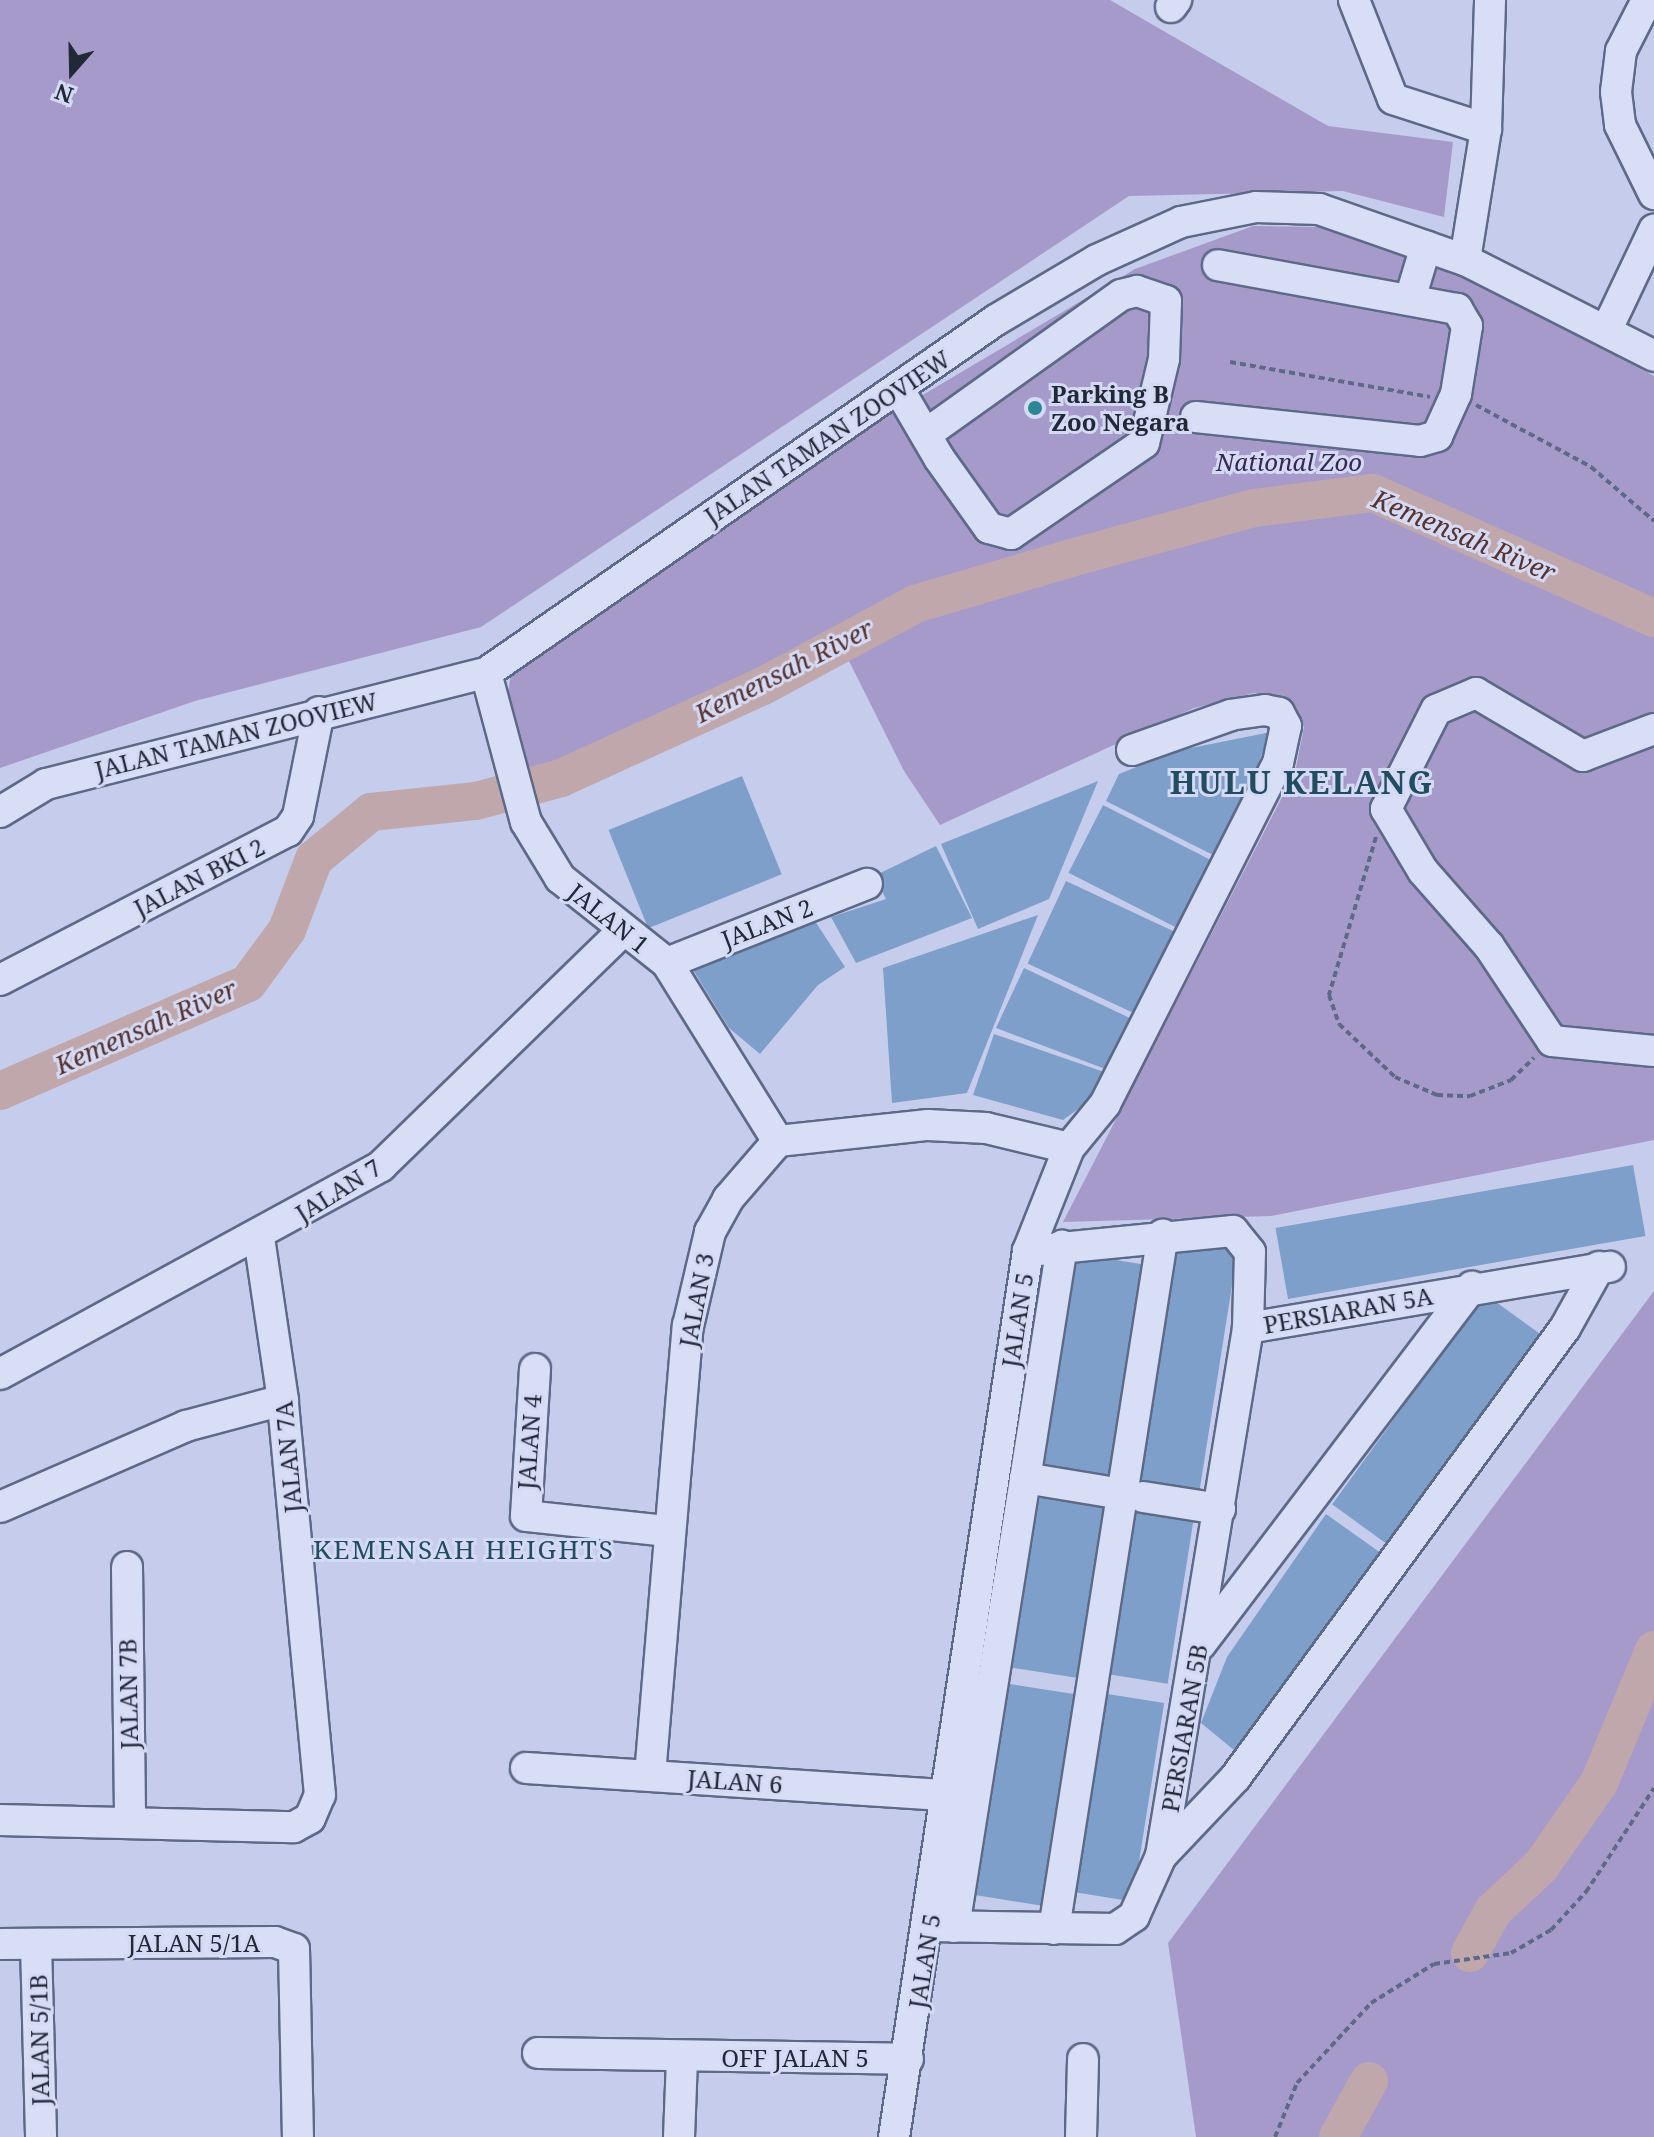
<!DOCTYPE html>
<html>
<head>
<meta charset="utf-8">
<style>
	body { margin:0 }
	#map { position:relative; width:1654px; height:2137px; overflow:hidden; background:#c6ccec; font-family:"Noto Serif",serif }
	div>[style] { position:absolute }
	.green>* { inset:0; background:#a69aca }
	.river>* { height:38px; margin:-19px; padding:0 19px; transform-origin:19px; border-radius:19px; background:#c0a7ab }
	.building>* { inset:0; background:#7e9fc9; transform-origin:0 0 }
	.path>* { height:4px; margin-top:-2px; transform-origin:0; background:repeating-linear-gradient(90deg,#5d6a87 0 6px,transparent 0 10px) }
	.roads { filter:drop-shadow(2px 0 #5d6a87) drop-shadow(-2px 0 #5d6a87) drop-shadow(0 2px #5d6a87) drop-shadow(0 -2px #5d6a87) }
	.minor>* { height:30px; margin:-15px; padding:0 15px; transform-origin:15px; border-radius:15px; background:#d9def7 }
	.dots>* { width:22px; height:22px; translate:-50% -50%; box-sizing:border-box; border:4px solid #d5daf4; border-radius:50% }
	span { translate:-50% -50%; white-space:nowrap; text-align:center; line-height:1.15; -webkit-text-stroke:6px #d5daf4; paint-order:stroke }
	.poi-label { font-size:24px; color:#202938; font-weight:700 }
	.left { translate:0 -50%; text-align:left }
	.street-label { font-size:24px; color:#202938 }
	.park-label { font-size:24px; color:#382753; font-style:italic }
	.water-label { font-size:26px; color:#573330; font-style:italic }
	.neighbourhood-label { font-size:26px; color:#214c62; letter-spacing:2px }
	.district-label { font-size:32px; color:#214c62; font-weight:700; letter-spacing:2px }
	.north { position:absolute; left:32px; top:32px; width:80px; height:80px; -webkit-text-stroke:6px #d5daf4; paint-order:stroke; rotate:200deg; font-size:22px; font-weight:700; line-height:32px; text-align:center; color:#202938 }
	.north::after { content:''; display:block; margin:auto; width:28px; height:36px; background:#202938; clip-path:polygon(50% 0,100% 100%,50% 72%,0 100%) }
</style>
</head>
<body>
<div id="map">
	<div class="green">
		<i style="clip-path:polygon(0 0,1110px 0,1328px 126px,1453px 142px,1444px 217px,1343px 191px,1129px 196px,481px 627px,195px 701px,0 768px)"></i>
		<i style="clip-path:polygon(1253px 226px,1323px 227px,1388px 249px,1469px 279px,1654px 376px,1654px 1140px,1271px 1216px,1063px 1222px,1295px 772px,1304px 727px,1292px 706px,1254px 693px,1194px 708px,940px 825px,904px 771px,836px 635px,644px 745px,537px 792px,507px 701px,511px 673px,894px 412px,1135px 269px)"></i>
		<i style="clip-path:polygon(1654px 1291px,1654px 2137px,1196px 2137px,1168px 1943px)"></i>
	</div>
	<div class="river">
		<i style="left:0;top:1091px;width:270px;rotate:-23.5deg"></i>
		<i style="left:248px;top:983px;width:66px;rotate:-53.7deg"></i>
		<i style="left:287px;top:930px;width:76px;rotate:-69.2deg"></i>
		<i style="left:314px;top:859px;width:74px;rotate:-39.5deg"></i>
		<i style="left:371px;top:812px;width:106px;rotate:-6deg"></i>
		<i style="left:476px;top:801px;width:88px;rotate:-15.1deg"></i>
		<i style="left:561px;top:778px;width:222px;rotate:-24.5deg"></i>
		<i style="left:763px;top:686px;width:173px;rotate:-28.3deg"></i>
		<i style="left:915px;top:604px;width:163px;rotate:-16.4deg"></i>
		<i style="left:1071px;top:558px;width:190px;rotate:-15.3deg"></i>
		<i style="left:1254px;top:508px;width:120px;rotate:-7.2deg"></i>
		<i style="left:1373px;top:493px;width:308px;rotate:24deg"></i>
		<i style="left:1470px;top:1953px;width:48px;rotate:-61.3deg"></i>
		<i style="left:1493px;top:1911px;width:66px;rotate:-43.2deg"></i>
		<i style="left:1541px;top:1866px;width:101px;rotate:-55.1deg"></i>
		<i style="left:1599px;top:1783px;width:144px;rotate:-67.5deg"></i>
		<i style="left:1338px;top:2137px;width:64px;rotate:-61deg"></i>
	</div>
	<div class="building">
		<i style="clip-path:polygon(1271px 732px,1219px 858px,1106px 801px,1119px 774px,1176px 751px)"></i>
		<i style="left:742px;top:776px;width:106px;height:144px;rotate:68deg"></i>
		<i style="clip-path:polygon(1098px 781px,1049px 899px,978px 929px,941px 844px)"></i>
		<i style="left:1103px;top:805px;width:127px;height:76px;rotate:27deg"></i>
		<i style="clip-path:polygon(936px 846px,972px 918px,856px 963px,831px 917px,886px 899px,874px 876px)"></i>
		<i style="left:1066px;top:881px;width:127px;height:91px;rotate:25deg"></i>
		<i style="clip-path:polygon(811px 915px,845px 967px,818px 985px,760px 1054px,729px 1028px,690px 965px)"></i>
		<i style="clip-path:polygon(1038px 915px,967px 1093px,892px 1103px,883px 968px)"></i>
		<i style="clip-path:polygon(1024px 968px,1132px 1019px,1108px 1070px,996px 1028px)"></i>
		<i style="clip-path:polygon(994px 1034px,1107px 1073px,1100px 1093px,1063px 1120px,973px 1095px)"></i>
		<i style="left:1633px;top:1165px;width:72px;height:363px;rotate:80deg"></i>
		<i style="left:1171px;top:1236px;width:68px;height:258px;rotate:9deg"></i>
		<i style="left:1078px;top:1254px;width:73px;height:222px;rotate:9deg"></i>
		<i style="left:1485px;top:1294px;width:77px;height:260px;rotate:36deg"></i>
		<i style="left:1041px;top:1488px;width:74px;height:182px;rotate:9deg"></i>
		<i style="left:1127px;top:1499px;width:69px;height:176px;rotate:9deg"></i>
		<i style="clip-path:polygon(1326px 1514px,1385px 1556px,1240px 1755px,1201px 1723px,1227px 1657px)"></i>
		<i style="left:1010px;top:1684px;width:74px;height:214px;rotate:9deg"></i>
		<i style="left:1095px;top:1692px;width:70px;height:201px;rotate:9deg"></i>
	</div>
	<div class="path">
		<i style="left:1230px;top:362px;width:203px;rotate:9.9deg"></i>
		<i style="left:1476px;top:405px;width:131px;rotate:28.3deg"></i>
		<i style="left:1591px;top:467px;width:83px;rotate:40.6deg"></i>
		<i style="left:1376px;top:837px;width:165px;rotate:106.6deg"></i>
		<i style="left:1329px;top:995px;width:31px;rotate:71deg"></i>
		<i style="left:1339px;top:1024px;width:77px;rotate:43.4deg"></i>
		<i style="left:1395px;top:1077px;width:46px;rotate:23.2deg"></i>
		<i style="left:1437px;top:1095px;width:33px;rotate:2deg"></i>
		<i style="left:1470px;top:1096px;width:44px;rotate:-21.3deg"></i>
		<i style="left:1511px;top:1080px;width:32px;rotate:-44deg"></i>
		<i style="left:1275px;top:2137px;width:58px;rotate:-67.8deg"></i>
		<i style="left:1297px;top:2083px;width:109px;rotate:-47.2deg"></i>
		<i style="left:1371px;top:2003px;width:74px;rotate:-31.8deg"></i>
		<i style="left:1434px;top:1964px;width:78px;rotate:-8.1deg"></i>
		<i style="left:1511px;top:1953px;width:46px;rotate:-29.9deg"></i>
		<i style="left:1551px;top:1930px;width:52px;rotate:-47.4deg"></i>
		<i style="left:1586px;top:1892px;width:124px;rotate:-56.8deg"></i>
	</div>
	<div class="roads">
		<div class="minor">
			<i style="left:1354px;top:0;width:106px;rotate:68.5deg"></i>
			<i style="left:1393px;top:99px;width:98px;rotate:17.9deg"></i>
			<i style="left:1647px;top:0;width:57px;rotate:117deg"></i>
			<i style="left:1621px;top:51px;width:41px;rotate:97deg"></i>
			<i style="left:1616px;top:92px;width:33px;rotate:83deg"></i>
			<i style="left:1620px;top:125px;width:77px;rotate:63.8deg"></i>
			<i style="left:1171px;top:7px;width:9px;rotate:-54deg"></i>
			<i style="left:1465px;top:260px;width:133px;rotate:-80.9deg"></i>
			<i style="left:1486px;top:129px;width:129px;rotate:-88.2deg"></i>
			<i style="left:1410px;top:299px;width:55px;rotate:-73.2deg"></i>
			<i style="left:1607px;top:329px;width:110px;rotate:-64.6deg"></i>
			<i style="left:898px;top:388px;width:81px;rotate:59.6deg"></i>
			<i style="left:939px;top:458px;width:86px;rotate:54.5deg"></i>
			<i style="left:989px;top:528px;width:23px;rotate:15deg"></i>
			<i style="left:1011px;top:534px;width:161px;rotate:-34.4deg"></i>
			<i style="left:1144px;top:443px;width:86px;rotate:-76.6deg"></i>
			<i style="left:1164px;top:359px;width:58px;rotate:-88deg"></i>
			<i style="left:1166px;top:301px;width:31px;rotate:-161deg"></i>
			<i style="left:1137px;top:291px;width:16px;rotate:166deg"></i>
			<i style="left:1121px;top:295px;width:239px;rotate:144.5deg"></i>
			<i style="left:1196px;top:417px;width:225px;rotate:6.1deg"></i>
			<i style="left:1420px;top:441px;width:18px;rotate:-16deg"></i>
			<i style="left:1437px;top:436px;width:46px;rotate:-65.7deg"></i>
			<i style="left:1456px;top:394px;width:69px;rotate:-80.8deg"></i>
			<i style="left:1467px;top:326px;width:20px;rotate:-120deg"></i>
			<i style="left:1457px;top:309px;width:243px;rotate:-169.6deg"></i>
			<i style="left:486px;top:673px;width:154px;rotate:75deg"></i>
			<i style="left:526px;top:822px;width:66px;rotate:58.7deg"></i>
			<i style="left:560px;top:878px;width:137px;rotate:38.5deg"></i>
			<i style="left:667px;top:963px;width:210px;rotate:58.1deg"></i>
			<i style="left:1654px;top:729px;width:76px;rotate:159.2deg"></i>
			<i style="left:1583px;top:756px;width:124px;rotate:-149.5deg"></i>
			<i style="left:1476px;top:693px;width:43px;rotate:157deg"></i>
			<i style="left:1436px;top:710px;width:111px;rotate:116.8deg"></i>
			<i style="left:1386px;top:809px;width:72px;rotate:59.2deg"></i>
			<i style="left:1423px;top:871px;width:100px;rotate:48.7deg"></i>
			<i style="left:1489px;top:946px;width:114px;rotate:56.4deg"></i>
			<i style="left:1552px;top:1041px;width:102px;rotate:5.6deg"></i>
			<i style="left:0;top:812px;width:54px;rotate:-31.3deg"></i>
			<i style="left:46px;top:784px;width:454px;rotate:-14.2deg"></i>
			<i style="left:486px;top:673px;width:620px;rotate:-34.69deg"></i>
			<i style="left:996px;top:320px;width:117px;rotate:-30.7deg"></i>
			<i style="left:1097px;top:260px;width:92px;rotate:-24.3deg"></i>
			<i style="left:1181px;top:222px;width:76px;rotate:-11.3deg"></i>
			<i style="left:1256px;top:207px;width:63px;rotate:1.8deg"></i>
			<i style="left:1319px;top:209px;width:155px;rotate:19.3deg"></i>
			<i style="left:1465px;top:260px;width:212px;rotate:26.9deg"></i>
			<i style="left:667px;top:963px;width:215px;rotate:-21.6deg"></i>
			<i style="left:0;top:980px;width:324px;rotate:-27.4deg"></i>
			<i style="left:288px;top:831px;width:18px;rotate:-56deg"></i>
			<i style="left:298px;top:816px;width:106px;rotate:-78.6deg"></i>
			<i style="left:1248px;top:1328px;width:367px;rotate:-9.6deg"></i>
			<i style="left:535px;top:1369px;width:147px;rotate:93.5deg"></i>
			<i style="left:526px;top:1516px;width:142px;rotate:6.1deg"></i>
			<i style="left:0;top:1374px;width:434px;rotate:-28.6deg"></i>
			<i style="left:381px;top:1166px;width:336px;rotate:-44.2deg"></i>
			<i style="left:1025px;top:1478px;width:98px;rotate:9.4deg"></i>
			<i style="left:1143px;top:1497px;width:78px;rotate:8.9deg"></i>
			<i style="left:0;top:1507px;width:203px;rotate:-23.5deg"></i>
			<i style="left:186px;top:1426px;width:100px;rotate:-15deg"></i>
			<i style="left:127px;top:1567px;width:253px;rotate:89.3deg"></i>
			<i style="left:1200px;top:1645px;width:450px;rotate:-52.8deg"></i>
			<i style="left:526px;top:1768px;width:418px;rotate:3.7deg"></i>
			<i style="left:650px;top:1775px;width:451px;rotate:-85.2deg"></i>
			<i style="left:688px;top:1326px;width:97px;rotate:-76.8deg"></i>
			<i style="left:710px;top:1232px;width:38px;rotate:-61deg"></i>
			<i style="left:728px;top:1199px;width:77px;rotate:-49.2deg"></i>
			<i style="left:778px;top:1141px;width:151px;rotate:-6.1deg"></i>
			<i style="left:928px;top:1125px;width:58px;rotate:3deg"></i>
			<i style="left:986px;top:1128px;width:85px;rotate:13.5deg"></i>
			<i style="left:0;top:1820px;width:294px;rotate:1.4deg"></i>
			<i style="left:294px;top:1827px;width:18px;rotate:-29deg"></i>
			<i style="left:310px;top:1818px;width:25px;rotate:-67deg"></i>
			<i style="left:320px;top:1795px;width:397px;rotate:-95.4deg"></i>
			<i style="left:283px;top:1400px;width:164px;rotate:-98.4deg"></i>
			<i style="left:1161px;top:1856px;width:108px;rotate:-46.5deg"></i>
			<i style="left:1235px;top:1778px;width:558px;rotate:-53.75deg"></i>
			<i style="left:1565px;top:1328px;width:70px;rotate:-60.9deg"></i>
			<i style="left:930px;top:1926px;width:185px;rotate:0.9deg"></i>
			<i style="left:1115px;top:1929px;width:23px;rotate:-34deg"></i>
			<i style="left:1134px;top:1916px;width:66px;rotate:-65.8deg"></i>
			<i style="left:1161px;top:1856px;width:535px;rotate:-80.64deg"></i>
			<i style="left:1248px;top:1328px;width:76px;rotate:-88.5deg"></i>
			<i style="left:1250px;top:1252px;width:27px;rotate:-129deg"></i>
			<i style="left:1233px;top:1231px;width:206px;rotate:174.4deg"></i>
			<i style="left:954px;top:1927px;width:690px;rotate:-80.99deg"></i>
			<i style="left:1054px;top:1929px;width:703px;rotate:-81.09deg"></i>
			<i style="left:0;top:1944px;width:275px;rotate:-0.4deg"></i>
			<i style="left:275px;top:1942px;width:20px;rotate:20deg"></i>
			<i style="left:294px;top:1949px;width:188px;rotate:88.8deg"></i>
			<i style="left:36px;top:1944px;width:193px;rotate:88.5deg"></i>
			<i style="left:538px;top:2053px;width:370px;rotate:0.9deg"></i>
			<i style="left:679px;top:2137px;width:79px;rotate:-87.8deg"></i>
			<i style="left:894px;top:2137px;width:896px;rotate:-81.4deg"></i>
			<i style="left:1028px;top:1251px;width:111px;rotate:-68.3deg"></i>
			<i style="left:1069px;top:1148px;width:57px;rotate:-50.7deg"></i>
			<i style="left:1105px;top:1104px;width:382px;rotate:-63.1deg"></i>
			<i style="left:1278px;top:763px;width:38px;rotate:-78deg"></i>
			<i style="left:1286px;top:726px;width:15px;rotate:-118deg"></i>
			<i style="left:1279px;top:713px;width:14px;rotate:-168deg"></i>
			<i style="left:1265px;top:710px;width:34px;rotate:172deg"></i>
			<i style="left:1231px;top:715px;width:105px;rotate:160.5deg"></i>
			<i style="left:1081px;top:2137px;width:78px;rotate:-88.5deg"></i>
		</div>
	</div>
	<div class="dots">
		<i style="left:1035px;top:408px;background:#2f8693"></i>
	</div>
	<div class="poi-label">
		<span class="left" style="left:1051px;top:408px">Parking B<br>Zoo Negara</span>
	</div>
	<div class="street-label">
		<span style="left:827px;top:437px;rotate:-34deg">JALAN TAMAN ZOOVIEW</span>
		<span style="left:236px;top:735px;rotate:-14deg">JALAN TAMAN ZOOVIEW</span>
		<span style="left:199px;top:877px;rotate:-27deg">JALAN BKI 2</span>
		<span style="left:609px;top:918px;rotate:39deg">JALAN 1</span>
		<span style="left:767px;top:923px;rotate:-21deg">JALAN 2</span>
		<span style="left:338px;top:1190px;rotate:-32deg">JALAN 7</span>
		<span style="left:696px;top:1300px;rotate:-79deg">JALAN 3</span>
		<span style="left:1348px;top:1310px;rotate:-10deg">PERSIARAN 5A</span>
		<span style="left:1017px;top:1320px;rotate:-81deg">JALAN 5</span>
		<span style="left:529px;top:1442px;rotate:-86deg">JALAN 4</span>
		<span style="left:288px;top:1457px;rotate:-95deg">JALAN 7A</span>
		<span style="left:128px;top:1694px;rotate:-91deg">JALAN 7B</span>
		<span style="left:1184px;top:1728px;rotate:-80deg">PERSIARAN 5B</span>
		<span style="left:735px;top:1781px;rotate:4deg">JALAN 6</span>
		<span style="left:194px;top:1943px">JALAN 5/1A</span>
		<span style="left:924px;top:1961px;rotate:-81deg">JALAN 5</span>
		<span style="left:39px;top:2040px;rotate:-91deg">JALAN 5/1B</span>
		<span style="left:795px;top:2058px">OFF JALAN 5</span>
	</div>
	<div class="park-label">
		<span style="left:1289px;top:462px">National Zoo</span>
	</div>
	<div class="water-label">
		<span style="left:1464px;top:536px;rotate:23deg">Kemensah River</span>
		<span style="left:784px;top:671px;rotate:-27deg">Kemensah River</span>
		<span style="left:146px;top:1027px;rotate:-24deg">Kemensah River</span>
	</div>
	<div class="neighbourhood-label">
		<span style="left:464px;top:1550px">KEMENSAH HEIGHTS</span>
	</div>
	<div class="district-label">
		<span style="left:1302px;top:782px">HULU KELANG</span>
	</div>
	<div class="north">N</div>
</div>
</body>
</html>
